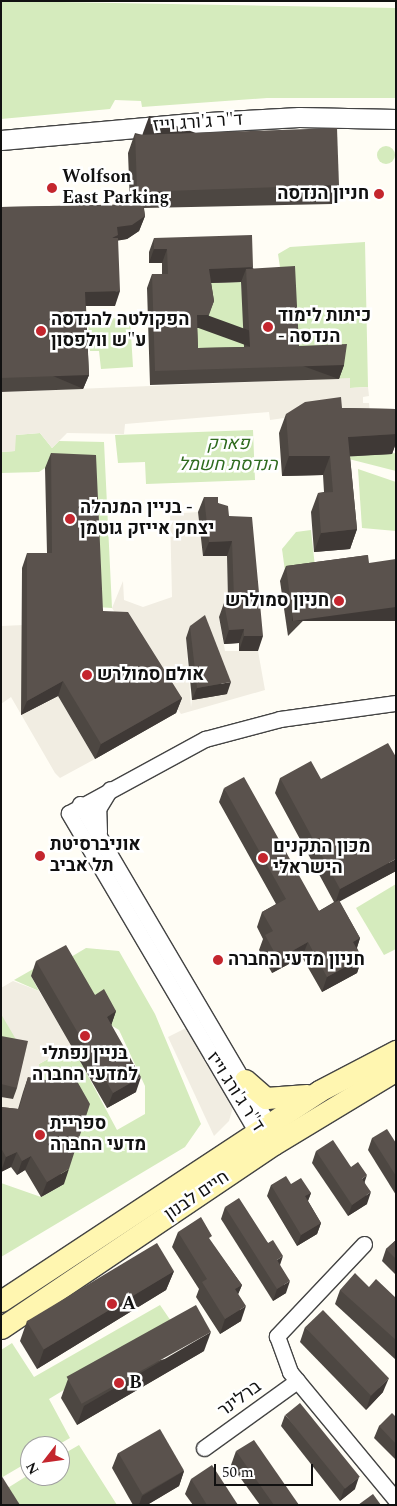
<!DOCTYPE html>
<html>
<head>
<meta charset="utf-8">
<style>
	body { margin:0 }
	#map { position:relative; width:397px; height:1506px; overflow:hidden; background:#fffdf5; font-family:Spectral,Heebo,serif }
	div>[style] { position:absolute }
	.green>* { inset:0; background:#d5ebbd }
	.round { border-radius:50% }
	.plaza>* { inset:0; background:#f1ede2 }
	.roads { filter:drop-shadow(1px 0 #444) drop-shadow(-1px 0 #444) drop-shadow(0 1px #444) drop-shadow(0 -1px #444) }
	.minor>* { height:15px; margin:-7.5px; padding:0 7.5px; transform-origin:7.5px; border-radius:7.5px; background:#fff }
	.tertiary>* { height:19px; margin:-9.5px; padding:0 9.5px; transform-origin:9.5px; border-radius:9.5px; background:#fff }
	.secondary>* { height:21px; margin:-10.5px; padding:0 10.5px; transform-origin:10.5px; border-radius:10.5px; background:#fff6b0 }
	.wall>* { inset:0; background:#4d4742 }
	.shaded-wall>* { inset:0; background:#3f3936; transform-origin:0 0 }
	.building>* { inset:0; background:#5a524d; transform-origin:0 0 }
	.dots>* { width:14px; height:14px; translate:-50% -50%; box-sizing:border-box; border:2px solid #fff; border-radius:50% }
	span { translate:-50% -50%; white-space:nowrap; text-align:center; line-height:1.15; -webkit-text-stroke:5px #fff; paint-order:stroke }
	.street-label { font-size:18px; color:#111 }
	.poi-label { font-size:18px; color:#111; font-weight:700 }
	.left { translate:0 -50%; text-align:left }
	.right { translate:-100% -50%; text-align:right }
	.park-label { font-size:18px; color:#2f6b1f; font-style:italic }
	.frame { position:absolute; inset:0; border:2px solid #111; pointer-events:none }
	.north { position:absolute; left:20px; top:1436px; width:50px; height:50px; box-sizing:border-box; background:#fff; border:1px solid #a0a0a0; border-radius:50%; rotate:240deg; font-size:14px; font-weight:700; line-height:20px; text-align:center; color:#111 }
	.north::after { content:''; display:block; margin:auto; width:18px; height:22px; background:#c4262e; clip-path:polygon(50% 0,100% 100%,50% 72%,0 100%) }
	.scale { position:absolute; left:214px; top:1464px; width:99px; height:22px; box-sizing:border-box; border:2px solid #111; border-top:0; padding-left:6px; font-size:15px; line-height:18px; white-space:nowrap; color:#111; -webkit-text-stroke:4px #fff; paint-order:stroke }
</style>
</head>
<body>
<div id="map">
	<div class="green">
		<i style="clip-path:polygon(1px 1px,396px 8px,396px 98px,267px 98px,142px 107px,141px 101px,115px 100px,110px 109px,1px 119px)"></i>
		<i class="round" style="left:377px;top:146px;width:18px;height:18px"></i>
		<i style="clip-path:polygon(365px 242px,368px 387px,350px 388px,350px 379px,339px 379px,338px 369px,294px 360px,278px 254px,290px 247px)"></i>
		<i style="clip-path:polygon(241px 282px,248px 361px,193px 362px,188px 328px,203px 328px,209px 315px,203px 283px)"></i>
		<i style="clip-path:polygon(130px 318px,133px 367px,101px 369px,99px 351px,90px 351px,88px 319px)"></i>
		<i style="clip-path:polygon(253px 430px,255px 480px,146px 484px,145px 462px,118px 463px,115px 435px)"></i>
		<i style="clip-path:polygon(40px 433px,52px 448px,59px 441px,104px 442px,112px 608px,97px 607px,45px 468px,39px 472px,1px 473px,1px 452px,15px 451px,15px 435px)"></i>
		<i style="clip-path:polygon(396px 453px,396px 471px,341px 457px)"></i>
		<i style="clip-path:polygon(358px 469px,396px 482px,396px 531px,362px 528px)"></i>
		<i style="clip-path:polygon(311px 530px,315px 567px,285px 571px,282px 549px,296px 532px)"></i>
		<i style="clip-path:polygon(396px 884px,396px 949px,384px 955px,356px 908px)"></i>
		<i style="clip-path:polygon(86px 948px,119px 951px,155px 1014px,201px 1124px,185px 1147px,1px 1257px,1px 1183px,41px 1197px,64px 1184px,40px 1095px,39px 1064px,72px 1046px,117px 1130px,145px 1114px,145px 1086px,119px 1030px,31px 976px,39px 991px,14px 980px,63px 952px,66px 960px)"></i>
		<i style="clip-path:polygon(1px 1014px,6px 1016px,24px 1053px,1px 1049px)"></i>
		<i style="clip-path:polygon(160px 1305px,173px 1324px,49px 1399px,70px 1438px,56px 1446px,30px 1446px,30px 1461px,1px 1478px,1px 1350px,12px 1343px,34px 1377px)"></i>
		<i style="clip-path:polygon(79px 1445px,117px 1505px,17px 1505px,6px 1489px,30px 1474px,60px 1476px,60px 1456px)"></i>
	</div>
	<div class="plaza">
		<i style="clip-path:polygon(350px 378px,350px 388px,368px 387px,369px 396px,363px 397px,363px 403px,369px 403px,370px 415px,341px 410px,270px 420px,269px 412px,125px 424px,124px 434px,67px 433px,52px 448px,40px 433px,16px 435px,15px 451px,1px 452px,1px 392px)"></i>
		<i style="clip-path:polygon(evenodd,198px 512px,227px 548px,228px 614px,219px 618px,225px 651px,258px 651px,265px 690px,181px 714px,112px 608px,123px 581px,124px 600px,143px 607px,172px 597px,170px 514px,198px 512px,201px 627px,227px 693px,192px 700px,191px 707px,186px 638px,201px 627px)"></i>
		<i style="clip-path:polygon(24px 625px,21px 715px,58px 696px,95px 759px,60px 778px,55px 773px,11px 697px,1px 704px,1px 626px)"></i>
		<i style="clip-path:polygon(13px 981px,39px 991px,72px 1046px,39px 1064px,40px 1095px,14px 1124px,1px 1122px,1px 1097px,13px 1099px,24px 1053px,1px 1014px,1px 988px)"></i>
		<i style="clip-path:polygon(194px 1024px,236px 1097px,229px 1121px,214px 1136px,168px 1037px)"></i>
	</div>
	<div class="roads">
		<div class="minor">
			<i style="left:80px;top:804px;width:378px;rotate:59.5deg"></i>
			<i style="left:99px;top:832px;width:23px;rotate:-92deg"></i>
			<i style="left:98px;top:809px;width:23px;rotate:-59deg"></i>
			<i style="left:265px;top:1137px;width:11px;rotate:-146deg"></i>
			<i style="left:256px;top:1131px;width:369px;rotate:-120.5deg"></i>
			<i style="left:69px;top:813px;width:155px;rotate:-28.6deg"></i>
			<i style="left:205px;top:739px;width:78px;rotate:-14.9deg"></i>
			<i style="left:280px;top:719px;width:117px;rotate:-7.9deg"></i>
			<i style="left:364px;top:1244px;width:127px;rotate:133.4deg"></i>
			<i style="left:277px;top:1336px;width:38px;rotate:70deg"></i>
			<i style="left:290px;top:1372px;width:166px;rotate:50.4deg"></i>
			<i style="left:204px;top:1448px;width:115px;rotate:-35.8deg"></i>
		</div>
		<div class="tertiary">
			<i style="left:1px;top:140px;width:191px;rotate:-5.1deg"></i>
			<i style="left:191px;top:123px;width:108px;rotate:-3.2deg"></i>
			<i style="left:299px;top:117px;width:97px;rotate:1.2deg"></i>
		</div>
		<div class="secondary">
			<i style="left:245px;top:1080px;width:28px;rotate:41deg"></i>
			<i style="left:266px;top:1098px;width:41px;rotate:-4.2deg"></i>
			<i style="left:1px;top:1301px;width:381px;rotate:-33.4deg"></i>
			<i style="left:319px;top:1091px;width:87px;rotate:-27.5deg"></i>
			<i style="left:1px;top:1328px;width:329px;rotate:-34deg"></i>
			<i style="left:274px;top:1144px;width:143px;rotate:-31.2deg"></i>
		</div>
	</div>
	<div class="wall">
		<i style="clip-path:polygon(135px 133px,339px 185px,332px 204px,144px 208px,145px 216px,139px 231px,127px 239px,118px 240px,115px 306px,86px 306px,89px 375px,83px 389px,1px 392px,1px 207px,130px 205px,128px 153px)"></i>
		<i style="clip-path:polygon(evenodd,154px 238px,253px 268px,299px 346px,344px 365px,339px 379px,150px 385px,147px 288px,152px 274px,162px 274px,162px 263px,149px 263px,149px 252px,154px 238px,241px 282px,244px 347px,198px 348px,197px 328px,203px 328px,214px 301px,211px 283px,241px 282px)"></i>
		<i style="clip-path:polygon(342px 408px,396px 409px,396px 443px,392px 454px,350px 456px,357px 529px,350px 549px,314px 552px,311px 512px,318px 493px,324px 492px,323px 475px,282px 476px,279px 433px,286px 414px)"></i>
		<i style="clip-path:polygon(51px 453px,103px 611px,182px 698px,176px 713px,95px 759px,58px 696px,21px 715px,22px 568px,27px 553px,47px 553px,45px 468px)"></i>
		<i style="clip-path:polygon(204px 497px,218px 503px,229px 516px,258px 651px,239px 651px,239px 643px,224px 644px,219px 617px,224px 603px,228px 601px,227px 556px,203px 556px,198px 512px)"></i>
		<i style="clip-path:polygon(368px 555px,288px 636px,280px 581px,286px 566px)"></i>
		<i style="clip-path:polygon(190px 626px,227px 694px,192px 700px,186px 638px)"></i>
		<i style="clip-path:polygon(280px 778px,321px 779px,396px 871px,339px 901px,360px 938px,357px 948px,362px 958px,357px 973px,322px 992px,302px 957px,272px 973px,259px 950px,263px 939px,257px 927px,262px 912px,276px 904px,219px 802px,224px 788px,319px 911px,334px 902px,275px 793px)"></i>
		<i style="clip-path:polygon(36px 961px,95px 995px,116px 1011px,111px 1025px,136px 1092px,107px 1108px,31px 976px)"></i>
		<i style="clip-path:polygon(1px 1036px,17px 1088px,13px 1099px,1px 1097px)"></i>
		<i style="clip-path:polygon(28px 1077px,64px 1184px,41px 1197px,25px 1170px,17px 1175px,11px 1167px,1px 1172px,1px 1107px,18px 1109px,23px 1092px)"></i>
		<i style="clip-path:polygon(372px 1138px,396px 1143px,396px 1195px,368px 1150px)"></i>
		<i style="clip-path:polygon(316px 1151px,351px 1167px,365px 1183px,367px 1204px,348px 1216px,312px 1163px)"></i>
		<i style="clip-path:polygon(291px 1184px,311px 1193px,308px 1201px,321px 1223px,317px 1234px,297px 1246px,267px 1196px,271px 1185px)"></i>
		<i style="clip-path:polygon(225px 1207px,268px 1243px,280px 1265px,286px 1293px,273px 1301px,221px 1219px)"></i>
		<i style="clip-path:polygon(178px 1232px,210px 1241px,242px 1285px,238px 1294px,241px 1321px,220px 1334px,196px 1297px,199px 1289px,172px 1247px)"></i>
		<i style="clip-path:polygon(396px 1240px,396px 1275px,382px 1261px,386px 1249px)"></i>
		<i style="clip-path:polygon(174px 1271px,166px 1290px,37px 1369px,20px 1341px,27px 1321px)"></i>
		<i style="clip-path:polygon(369px 1287px,396px 1298px,396px 1360px,335px 1304px,340px 1290px)"></i>
		<i style="clip-path:polygon(305px 1327px,383px 1392px,366px 1410px,300px 1342px)"></i>
		<i style="clip-path:polygon(204px 1351px,77px 1425px,61px 1398px,68px 1379px)"></i>
		<i style="clip-path:polygon(285px 1415px,355px 1489px,340px 1501px,281px 1426px)"></i>
		<i style="clip-path:polygon(396px 1417px,396px 1460px,374px 1438px,379px 1426px)"></i>
		<i style="clip-path:polygon(236px 1451px,299px 1505px,260px 1505px,231px 1465px)"></i>
		<i style="clip-path:polygon(118px 1453px,184px 1471px,179px 1486px,147px 1505px,133px 1505px,112px 1468px)"></i>
		<i style="clip-path:polygon(191px 1479px,238px 1505px,193px 1505px,185px 1494px)"></i>
	</div>
	<div class="shaded-wall">
		<i style="left:339px;top:185px;width:20px;height:202px;rotate:110deg"></i>
		<i style="clip-path:polygon(145px 216px,139px 231px,127px 239px,116px 241px,107px 253px,117px 227px)"></i>
		<i style="clip-path:polygon(154px 249px,167px 249px,162px 263px,149px 263px)"></i>
		<i style="clip-path:polygon(253px 267px,248px 281px,246px 269px,241px 282px,204px 283px,209px 269px)"></i>
		<i style="clip-path:polygon(120px 291px,115px 306px,80px 306px,85px 292px)"></i>
		<i style="clip-path:polygon(197px 315px,209px 315px,203px 328px,192px 328px)"></i>
		<i style="left:344px;top:365px;width:15px;height:189px;rotate:110deg"></i>
		<i style="left:89px;top:375px;width:15px;height:88px;rotate:113deg"></i>
		<i style="clip-path:polygon(396px 434px,396px 443px,392px 454px,341px 457px,348px 437px)"></i>
		<i style="clip-path:polygon(289px 456px,330px 456px,323px 475px,282px 476px)"></i>
		<i style="clip-path:polygon(357px 529px,350px 549px,314px 552px,321px 533px)"></i>
		<i style="clip-path:polygon(232px 541px,227px 556px,203px 556px,209px 542px)"></i>
		<i style="left:396px;top:607px;width:14px;height:104px;rotate:90deg"></i>
		<i style="clip-path:polygon(244px 629px,239px 643px,224px 644px,229px 630px)"></i>
		<i style="clip-path:polygon(244px 636px,263px 636px,258px 651px,239px 651px)"></i>
		<i style="clip-path:polygon(63px 681px,58px 696px,21px 715px,27px 701px)"></i>
		<i style="clip-path:polygon(231px 682px,227px 694px,192px 700px,197px 688px)"></i>
		<i style="clip-path:polygon(182px 698px,176px 713px,95px 759px,101px 744px)"></i>
		<i style="clip-path:polygon(396px 859px,396px 871px,335px 904px,340px 889px)"></i>
		<i style="clip-path:polygon(360px 938px,355px 953px,353px 942px)"></i>
		<i style="clip-path:polygon(308px 942px,302px 957px,272px 973px,278px 959px)"></i>
		<i style="clip-path:polygon(362px 958px,357px 973px,322px 992px,327px 977px)"></i>
		<i style="clip-path:polygon(116px 1011px,111px 1026px,107px 1017px)"></i>
		<i style="clip-path:polygon(141px 1077px,136px 1092px,107px 1108px,113px 1093px)"></i>
		<i style="clip-path:polygon(17px 1152px,11px 1167px,1px 1172px,6px 1157px)"></i>
		<i style="clip-path:polygon(31px 1156px,25px 1170px,17px 1175px,22px 1161px)"></i>
		<i style="clip-path:polygon(69px 1169px,64px 1184px,41px 1197px,47px 1182px)"></i>
		<i style="clip-path:polygon(367px 1175px,363px 1187px,362px 1179px)"></i>
		<i style="clip-path:polygon(371px 1192px,367px 1204px,348px 1216px,352px 1205px)"></i>
		<i style="clip-path:polygon(311px 1193px,306px 1205px,305px 1196px)"></i>
		<i style="clip-path:polygon(321px 1223px,317px 1234px,297px 1246px,301px 1235px)"></i>
		<i style="clip-path:polygon(283px 1256px,279px 1268px,277px 1260px)"></i>
		<i style="clip-path:polygon(174px 1271px,166px 1290px,37px 1369px,44px 1349px)"></i>
		<i style="clip-path:polygon(290px 1281px,286px 1293px,273px 1301px,277px 1289px)"></i>
		<i style="clip-path:polygon(242px 1285px,236px 1299px,235px 1289px)"></i>
		<i style="clip-path:polygon(246px 1306px,241px 1321px,220px 1334px,225px 1319px)"></i>
		<i style="clip-path:polygon(211px 1332px,204px 1351px,77px 1425px,84px 1406px)"></i>
		<i style="clip-path:polygon(389px 1378px,383px 1392px,366px 1410px,371px 1395px)"></i>
		<i style="clip-path:polygon(184px 1471px,179px 1486px,147px 1505px,139px 1505px,142px 1496px)"></i>
		<i style="clip-path:polygon(359px 1477px,355px 1489px,340px 1501px,344px 1489px)"></i>
	</div>
	<div class="building">
		<i style="left:337px;top:128px;width:57px;height:202px;rotate:88deg"></i>
		<i style="clip-path:polygon(143px 204px,145px 216px,132px 225px,117px 227px,118px 235px,112px 238px,118px 238px,120px 291px,85px 292px,89px 375px,1px 378px,1px 207px)"></i>
		<i style="clip-path:polygon(252px 235px,253px 267px,209px 269px,214px 301px,209px 315px,197px 315px,198px 348px,250px 347px,246px 269px,295px 266px,299px 346px,347px 344px,344px 365px,155px 371px,152px 274px,168px 274px,167px 249px,154px 249px,154px 238px)"></i>
		<i style="clip-path:polygon(341px 397px,342px 408px,396px 409px,396px 434px,348px 437px,357px 529px,321px 533px,318px 493px,333px 492px,330px 456px,289px 456px,286px 414px,305px 402px)"></i>
		<i style="clip-path:polygon(51px 453px,96px 455px,103px 611px,128px 612px,182px 698px,101px 744px,63px 681px,27px 701px,27px 553px,52px 553px)"></i>
		<i style="clip-path:polygon(204px 497px,218px 497px,218px 503px,228px 506px,229px 516px,252px 517px,263px 636px,244px 636px,244px 629px,229px 630px,224px 603px,234px 599px,232px 541px,209px 542px)"></i>
		<i style="clip-path:polygon(368px 555px,369px 563px,396px 559px,396px 607px,293px 621px,286px 566px)"></i>
		<i style="clip-path:polygon(205px 615px,231px 682px,197px 688px,190px 626px)"></i>
		<i style="clip-path:polygon(388px 743px,396px 757px,396px 859px,340px 889px,280px 778px,311px 761px,321px 779px)"></i>
		<i style="clip-path:polygon(244px 777px,319px 911px,339px 900px,360px 938px,353px 942px,362px 958px,327px 977px,308px 942px,278px 959px,265px 935px,273px 931px,262px 912px,286px 899px,224px 788px)"></i>
		<i style="clip-path:polygon(66px 945px,95px 995px,104px 989px,116px 1011px,107px 1017px,141px 1077px,113px 1093px,36px 961px)"></i>
		<i style="clip-path:polygon(1px 1036px,28px 1041px,17px 1088px,1px 1084px)"></i>
		<i style="clip-path:polygon(69px 1067px,90px 1104px,69px 1169px,47px 1182px,31px 1156px,22px 1161px,17px 1152px,6px 1157px,1px 1148px,1px 1107px,19px 1109px,28px 1077px,46px 1080px)"></i>
		<i style="clip-path:polygon(387px 1129px,396px 1143px,396px 1176px,372px 1138px)"></i>
		<i style="clip-path:polygon(333px 1140px,351px 1167px,358px 1162px,367px 1175px,362px 1179px,371px 1192px,352px 1205px,316px 1151px)"></i>
		<i style="clip-path:polygon(286px 1176px,291px 1184px,301px 1178px,311px 1193px,305px 1196px,321px 1223px,301px 1235px,271px 1185px)"></i>
		<i style="clip-path:polygon(239px 1198px,268px 1243px,273px 1240px,283px 1256px,277px 1260px,290px 1281px,277px 1289px,225px 1207px)"></i>
		<i style="clip-path:polygon(201px 1217px,212px 1236px,209px 1238px,242px 1285px,235px 1289px,246px 1306px,225px 1319px,202px 1282px,207px 1279px,178px 1232px)"></i>
		<i style="clip-path:polygon(396px 1240px,396px 1259px,386px 1249px)"></i>
		<i style="left:157px;top:1243px;width:33px;height:152px;rotate:59deg"></i>
		<i style="clip-path:polygon(355px 1273px,369px 1287px,376px 1279px,396px 1298px,395px 1306px,396px 1306px,396px 1340px,340px 1290px)"></i>
		<i style="left:196px;top:1305px;width:31px;height:148px;rotate:61deg"></i>
		<i style="left:323px;top:1310px;width:95px;height:25px;rotate:46deg"></i>
		<i style="left:300px;top:1403px;width:95px;height:19px;rotate:51deg"></i>
		<i style="clip-path:polygon(392px 1413px,396px 1417px,396px 1444px,379px 1426px)"></i>
		<i style="left:160px;top:1429px;width:48px;height:48px;rotate:60deg"></i>
		<i style="clip-path:polygon(254px 1440px,299px 1505px,274px 1505px,236px 1451px)"></i>
		<i style="clip-path:polygon(212px 1465px,238px 1505px,207px 1505px,191px 1479px)"></i>
		<i style="clip-path:polygon(1px 1475px,20px 1505px,1px 1505px)"></i>
		<i style="clip-path:polygon(373px 1494px,381px 1505px,358px 1505px)"></i>
	</div>
	<div class="dots">
		<i style="left:52px;top:188px;background:#c4262e"></i>
		<i style="left:379px;top:194px;background:#c4262e"></i>
		<i style="left:268px;top:327px;background:#c4262e"></i>
		<i style="left:41px;top:331px;background:#c4262e"></i>
		<i style="left:70px;top:519px;background:#c4262e"></i>
		<i style="left:339px;top:601px;background:#c4262e"></i>
		<i style="left:87px;top:675px;background:#c4262e"></i>
		<i style="left:40px;top:856px;background:#c4262e"></i>
		<i style="left:263px;top:858px;background:#c4262e"></i>
		<i style="left:218px;top:960px;background:#c4262e"></i>
		<i style="left:85px;top:1036px;background:#c4262e"></i>
		<i style="left:40px;top:1135px;background:#c4262e"></i>
		<i style="left:112px;top:1304px;background:#c4262e"></i>
		<i style="left:119px;top:1383px;background:#c4262e"></i>
	</div>
	<div class="street-label">
		<span style="left:198px;top:123px;rotate:-4deg">ד"ר ג'ורג וייז</span>
		<span style="left:235px;top:1092px;rotate:57deg">ד"ר ג'ורג וייז</span>
		<span style="left:197px;top:1196px;rotate:-34deg">חיים לבנון</span>
		<span style="left:240px;top:1399px;rotate:-36deg">ברלינר</span>
	</div>
	<div class="poi-label">
		<span class="left" style="left:62px;top:188px">Wolfson<br>East Parking</span>
		<span class="right" style="left:369px;top:194px">חניון הנדסה</span>
		<span class="left" style="left:278px;top:327px">כיתות לימוד<br>- הנדסה</span>
		<span class="left" style="left:51px;top:331px">הפקולטה להנדסה<br>ע"ש וולפסון</span>
		<span class="left" style="left:80px;top:519px">בניין המנהלה -<br>יצחק אייזק גוטמן</span>
		<span class="right" style="left:329px;top:601px">חניון סמולרש</span>
		<span class="left" style="left:97px;top:675px">אולם סמולרש</span>
		<span class="left" style="left:50px;top:856px">אוניברסיטת<br>תל אביב</span>
		<span class="left" style="left:273px;top:858px">מכון התקנים<br>הישראלי</span>
		<span class="left" style="left:228px;top:960px">חניון מדעי החברה</span>
		<span style="left:85px;top:1065px">בניין נפתלי<br>למדעי החברה</span>
		<span class="left" style="left:50px;top:1135px">ספריית<br>מדעי החברה</span>
		<span class="left" style="left:122px;top:1304px">A</span>
		<span class="left" style="left:129px;top:1383px">B</span>
	</div>
	<div class="park-label">
		<span style="left:228px;top:455px">פארק<br>הנדסת חשמל</span>
	</div>
	<div class="frame"></div>
	<div class="north">N</div>
	<div class="scale">50 m</div>
</div>
</body>
</html>
